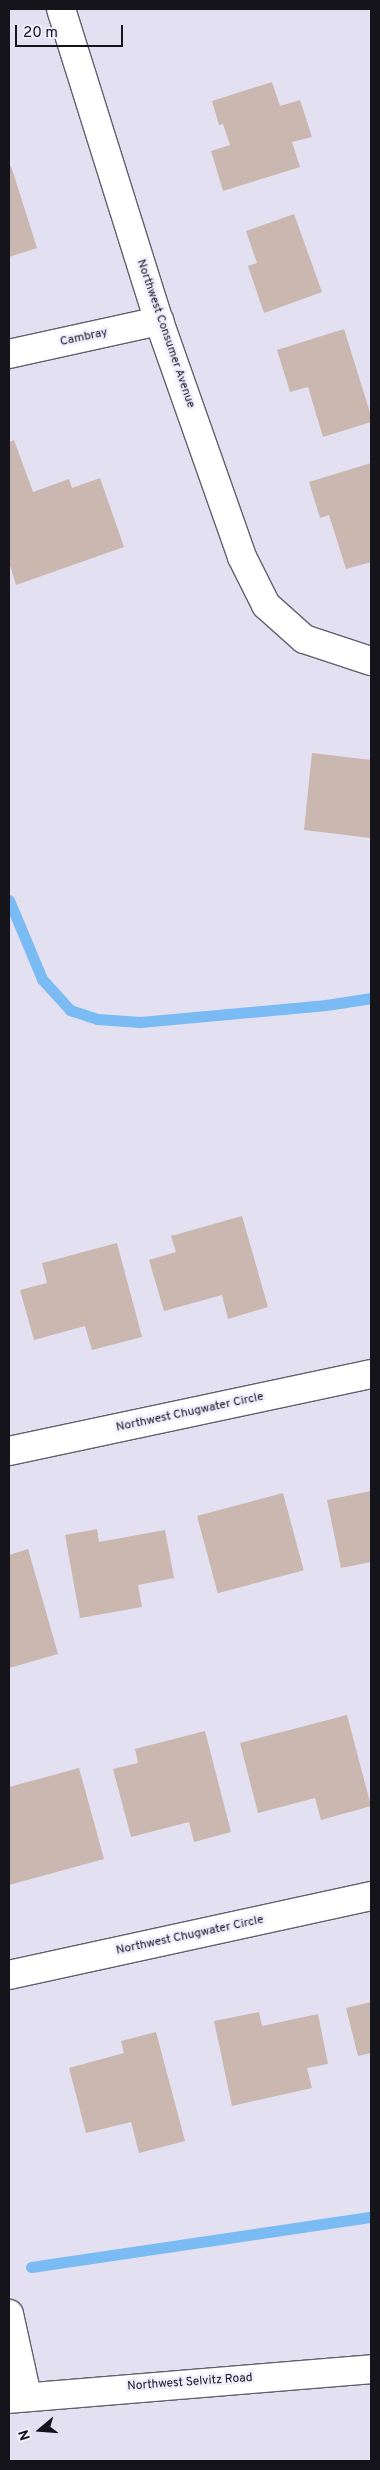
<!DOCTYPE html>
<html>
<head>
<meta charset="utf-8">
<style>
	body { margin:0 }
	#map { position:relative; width:380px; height:2470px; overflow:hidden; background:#e3e0f2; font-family:Overpass,sans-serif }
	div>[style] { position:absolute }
	.stream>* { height:11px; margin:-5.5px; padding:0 5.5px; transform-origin:5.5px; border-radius:5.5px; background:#79bbf2 }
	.building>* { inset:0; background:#cab7af; transform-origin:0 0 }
	.roads { filter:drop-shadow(1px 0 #625f6f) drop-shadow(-1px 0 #625f6f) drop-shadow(0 1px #625f6f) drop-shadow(0 -1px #625f6f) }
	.minor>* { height:28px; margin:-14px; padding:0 14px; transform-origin:14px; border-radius:14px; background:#fff }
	span { translate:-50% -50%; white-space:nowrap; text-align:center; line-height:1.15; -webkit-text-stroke:4.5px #f0edff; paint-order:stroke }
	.street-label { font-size:12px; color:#15141a }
	.frame { position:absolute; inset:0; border:10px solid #15141a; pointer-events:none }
	.north { position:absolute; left:15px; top:2405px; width:50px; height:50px; -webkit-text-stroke:4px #f0edff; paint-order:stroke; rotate:252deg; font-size:14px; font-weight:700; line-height:20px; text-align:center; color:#15141a }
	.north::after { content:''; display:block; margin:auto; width:18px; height:22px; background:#15141a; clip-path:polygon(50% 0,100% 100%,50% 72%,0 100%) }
	.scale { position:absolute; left:15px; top:25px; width:108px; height:22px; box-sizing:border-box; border:2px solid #15141a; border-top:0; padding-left:6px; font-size:15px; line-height:18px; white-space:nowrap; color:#15141a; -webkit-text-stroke:4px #f0edff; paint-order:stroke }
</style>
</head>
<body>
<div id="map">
	<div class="stream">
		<i style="left:9px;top:900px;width:86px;rotate:67.3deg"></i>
		<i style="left:42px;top:979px;width:42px;rotate:47.9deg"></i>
		<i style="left:70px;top:1010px;width:28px;rotate:18deg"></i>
		<i style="left:97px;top:1019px;width:43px;rotate:4deg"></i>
		<i style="left:140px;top:1022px;width:187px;rotate:-5.2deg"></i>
		<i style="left:326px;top:1005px;width:46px;rotate:-8.8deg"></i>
		<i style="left:31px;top:2267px;width:344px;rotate:-8.4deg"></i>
	</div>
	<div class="building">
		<i style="clip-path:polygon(272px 82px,280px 106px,300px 100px,312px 137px,292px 142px,300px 167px,223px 191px,211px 151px,230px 145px,223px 124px,219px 125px,212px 101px)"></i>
		<i style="clip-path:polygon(11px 166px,37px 248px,9px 257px,9px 167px)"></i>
		<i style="clip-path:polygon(294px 214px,322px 292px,264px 313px,248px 266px,257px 263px,246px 231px)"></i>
		<i style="clip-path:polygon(344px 329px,371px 416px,371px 422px,323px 437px,308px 387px,290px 392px,277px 350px)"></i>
		<i style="clip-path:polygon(14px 440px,33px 492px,69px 479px,72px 488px,100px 478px,124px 547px,16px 585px,9px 562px,9px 442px)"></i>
		<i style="clip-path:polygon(371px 463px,371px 562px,346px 569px,329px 515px,320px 518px,309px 482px)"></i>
		<i style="clip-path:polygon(312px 753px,371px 760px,371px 838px,304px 830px)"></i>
		<i style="clip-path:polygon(242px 1216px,268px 1307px,228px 1319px,222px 1295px,164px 1311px,149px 1260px,176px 1252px,171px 1236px)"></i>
		<i style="clip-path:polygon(117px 1243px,142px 1337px,92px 1350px,85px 1326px,34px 1340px,20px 1290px,47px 1283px,42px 1263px)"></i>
		<i style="clip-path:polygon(371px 1491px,371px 1562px,341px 1568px,327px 1500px)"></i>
		<i style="left:283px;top:1493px;width:80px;height:89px;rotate:75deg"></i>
		<i style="clip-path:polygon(97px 1529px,99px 1542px,165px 1530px,174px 1578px,138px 1585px,142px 1607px,80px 1618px,65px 1535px)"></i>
		<i style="clip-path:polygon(28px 1549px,58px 1654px,9px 1668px,9px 1555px)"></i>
		<i style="clip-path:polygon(347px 1715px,371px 1806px,321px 1820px,315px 1798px,258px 1813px,240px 1743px)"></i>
		<i style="clip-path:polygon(205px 1731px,231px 1832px,194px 1842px,189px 1822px,131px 1837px,113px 1769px,138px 1763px,135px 1749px)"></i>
		<i style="clip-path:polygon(79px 1768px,104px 1859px,9px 1885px,9px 1787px)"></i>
		<i style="clip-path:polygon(371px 2002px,371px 2053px,358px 2056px,346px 2008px)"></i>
		<i style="clip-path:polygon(259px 2012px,262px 2026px,318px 2014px,328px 2064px,307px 2068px,312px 2088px,232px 2106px,214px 2021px)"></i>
		<i style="clip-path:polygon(156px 2032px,185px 2141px,139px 2153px,131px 2122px,86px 2133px,69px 2068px,124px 2053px,121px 2041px)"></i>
	</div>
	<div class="roads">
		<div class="minor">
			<i style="left:61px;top:9px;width:327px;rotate:72.6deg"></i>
			<i style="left:159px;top:321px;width:250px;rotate:70.6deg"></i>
			<i style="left:242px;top:557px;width:54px;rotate:63.4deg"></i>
			<i style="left:266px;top:605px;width:51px;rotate:41.8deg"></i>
			<i style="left:304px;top:639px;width:71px;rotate:18.2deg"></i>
			<i style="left:9px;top:354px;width:154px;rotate:-12.4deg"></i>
			<i style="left:9px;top:1451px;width:370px;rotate:-12deg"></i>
			<i style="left:9px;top:1975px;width:371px;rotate:-12.3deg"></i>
			<i style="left:9px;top:2314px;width:84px;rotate:77.6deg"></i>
			<i style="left:9px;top:2399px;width:363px;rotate:-4.7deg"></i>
		</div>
	</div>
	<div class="street-label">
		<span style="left:165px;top:334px;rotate:71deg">Northwest Consumer Avenue</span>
		<span style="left:84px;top:338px;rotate:-12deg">Cambray</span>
		<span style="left:190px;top:1413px;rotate:-12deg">Northwest Chugwater Circle</span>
		<span style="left:190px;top:1936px;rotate:-12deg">Northwest Chugwater Circle</span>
		<span style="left:190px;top:2383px;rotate:-4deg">Northwest Selvitz Road</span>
	</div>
	<div class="frame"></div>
	<div class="north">N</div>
	<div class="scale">20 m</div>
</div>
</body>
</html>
